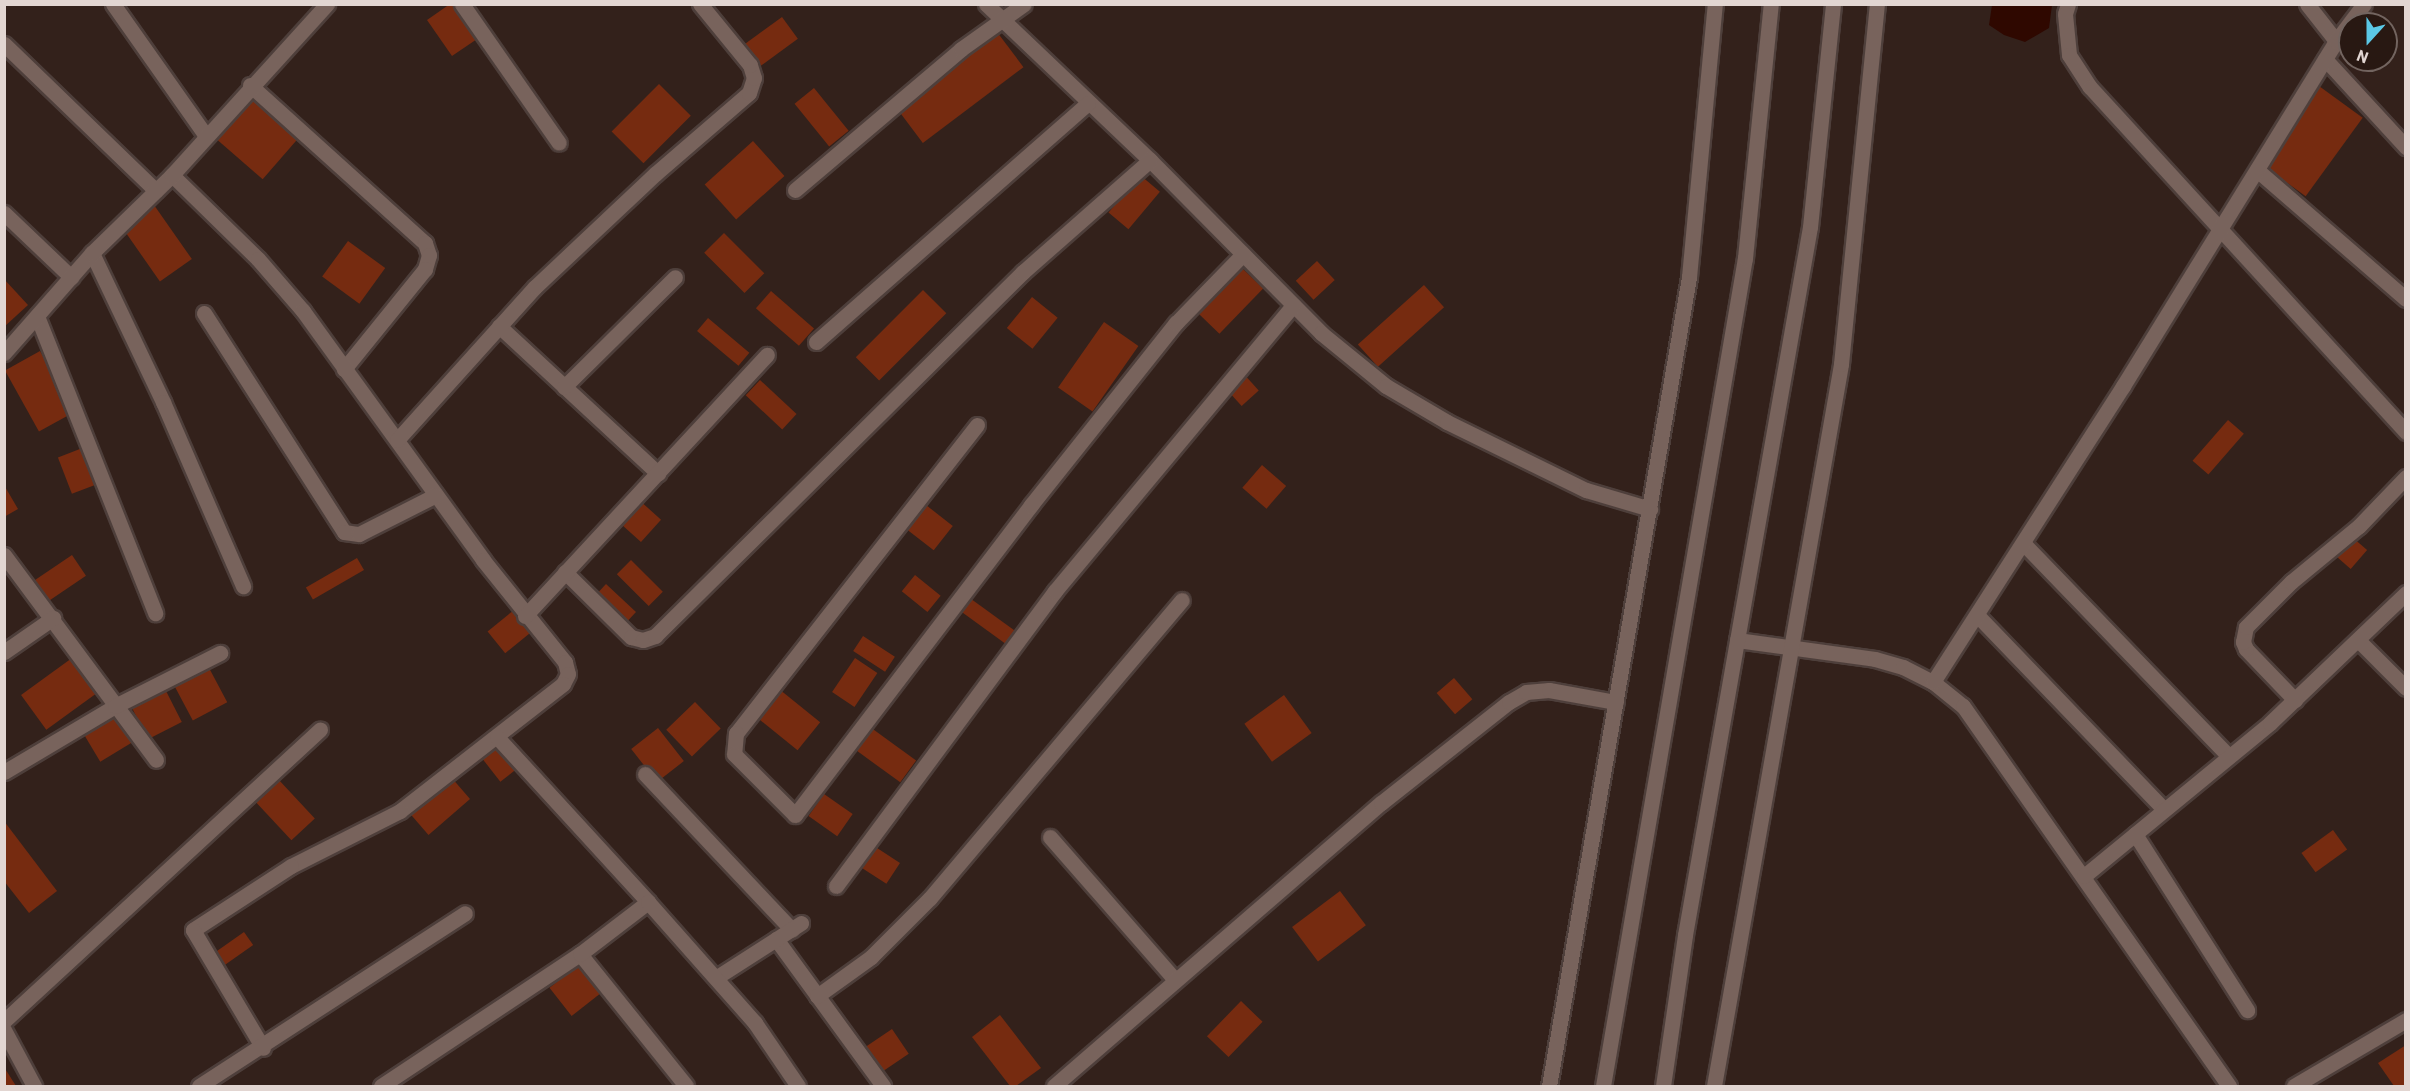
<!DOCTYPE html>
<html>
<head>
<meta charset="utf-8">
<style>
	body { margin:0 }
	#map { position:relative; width:2410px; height:1091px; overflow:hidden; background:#33211b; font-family:Barlow,sans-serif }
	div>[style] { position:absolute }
	.water>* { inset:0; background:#2f0800 }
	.building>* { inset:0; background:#762b10; transform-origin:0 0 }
	.roads { filter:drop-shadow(2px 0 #4e3f3b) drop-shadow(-2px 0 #4e3f3b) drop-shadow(0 2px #4e3f3b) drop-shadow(0 -2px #4e3f3b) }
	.street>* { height:15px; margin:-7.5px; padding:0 7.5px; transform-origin:7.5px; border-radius:7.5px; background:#78635c }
	.secondary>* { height:15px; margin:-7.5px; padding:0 7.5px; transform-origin:7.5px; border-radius:7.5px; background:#78635c }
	span { translate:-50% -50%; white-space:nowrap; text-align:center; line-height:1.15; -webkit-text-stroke:5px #281812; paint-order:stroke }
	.frame { position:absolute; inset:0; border:6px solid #e2d6d2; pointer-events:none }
	.north { position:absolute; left:2338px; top:12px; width:60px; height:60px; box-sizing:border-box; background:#281812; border:2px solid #72645f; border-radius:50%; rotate:201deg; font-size:16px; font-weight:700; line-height:24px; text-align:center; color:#e2d6d2 }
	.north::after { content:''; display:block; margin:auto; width:21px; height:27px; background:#5bc8e6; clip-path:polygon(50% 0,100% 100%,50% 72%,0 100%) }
</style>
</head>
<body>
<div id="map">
	<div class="water">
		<i style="clip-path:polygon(1992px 5px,2052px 5px,2049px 28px,2025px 42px,2004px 35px,1989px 25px)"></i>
	</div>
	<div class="building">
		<i style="clip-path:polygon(450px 4px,457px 4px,480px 37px,452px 56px,427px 20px)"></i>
		<i style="left:782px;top:17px;width:27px;height:48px;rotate:54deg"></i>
		<i style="left:997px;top:32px;width:44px;height:126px;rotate:53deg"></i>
		<i style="left:659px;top:84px;width:45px;height:67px;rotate:45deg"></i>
		<i style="left:2319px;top:86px;width:54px;height:97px;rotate:36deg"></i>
		<i style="left:814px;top:88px;width:55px;height:25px;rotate:51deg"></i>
		<i style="left:248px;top:91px;width:69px;height:57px;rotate:41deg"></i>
		<i style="left:753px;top:141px;width:47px;height:65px;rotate:48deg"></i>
		<i style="left:1140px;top:175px;width:26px;height:49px;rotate:40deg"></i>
		<i style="left:154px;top:205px;width:66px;height:39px;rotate:55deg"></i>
		<i style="left:724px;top:233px;width:57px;height:28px;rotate:45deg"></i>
		<i style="left:348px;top:241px;width:46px;height:44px;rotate:36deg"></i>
		<i style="left:1317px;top:261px;width:26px;height:29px;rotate:47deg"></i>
		<i style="left:1243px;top:269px;width:28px;height:63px;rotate:44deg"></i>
		<i style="clip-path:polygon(4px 279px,28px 305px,4px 327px)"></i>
		<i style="left:1424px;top:285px;width:30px;height:89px;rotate:48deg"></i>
		<i style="left:923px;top:290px;width:33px;height:95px;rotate:45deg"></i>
		<i style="left:771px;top:291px;width:57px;height:23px;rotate:41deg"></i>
		<i style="left:1032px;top:297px;width:33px;height:40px;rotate:39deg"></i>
		<i style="left:708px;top:318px;width:54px;height:17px;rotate:40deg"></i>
		<i style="left:1104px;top:322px;width:42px;height:80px;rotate:35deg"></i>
		<i style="left:40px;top:351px;width:70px;height:40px;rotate:61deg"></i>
		<i style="left:1242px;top:372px;width:25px;height:23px;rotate:48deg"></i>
		<i style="left:760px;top:380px;width:50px;height:21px;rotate:43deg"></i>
		<i style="left:2228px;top:420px;width:21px;height:54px;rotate:41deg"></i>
		<i style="left:85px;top:447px;width:39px;height:29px;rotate:69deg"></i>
		<i style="left:1262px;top:465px;width:32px;height:30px;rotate:41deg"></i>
		<i style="clip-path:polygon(4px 485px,18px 509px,4px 517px)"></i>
		<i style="left:638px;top:499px;width:31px;height:30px;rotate:42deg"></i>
		<i style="left:926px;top:505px;width:34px;height:31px;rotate:38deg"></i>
		<i style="left:2352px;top:537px;width:20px;height:25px;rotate:41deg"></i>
		<i style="left:72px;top:555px;width:25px;height:45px;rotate:56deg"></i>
		<i style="left:357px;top:558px;width:14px;height:59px;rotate:60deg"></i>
		<i style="left:631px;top:560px;width:45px;height:20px;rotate:45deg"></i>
		<i style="left:915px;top:575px;width:33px;height:21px;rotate:39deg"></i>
		<i style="left:606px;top:584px;width:41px;height:16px;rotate:43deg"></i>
		<i style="left:967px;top:596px;width:66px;height:16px;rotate:36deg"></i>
		<i style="left:514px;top:610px;width:28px;height:34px;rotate:51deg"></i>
		<i style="left:863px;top:636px;width:38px;height:18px;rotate:33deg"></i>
		<i style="left:72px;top:658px;width:43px;height:63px;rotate:54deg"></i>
		<i style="left:855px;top:658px;width:27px;height:41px;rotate:34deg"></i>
		<i style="left:208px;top:666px;width:41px;height:39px;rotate:62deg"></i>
		<i style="left:1454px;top:678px;width:28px;height:23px;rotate:49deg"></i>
		<i style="left:165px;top:689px;width:37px;height:38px;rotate:63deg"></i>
		<i style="left:779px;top:689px;width:53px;height:36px;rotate:39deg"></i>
		<i style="left:1284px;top:695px;width:47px;height:49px;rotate:54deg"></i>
		<i style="left:695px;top:702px;width:37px;height:40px;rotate:46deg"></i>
		<i style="left:116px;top:716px;width:31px;height:37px;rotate:59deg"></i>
		<i style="left:870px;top:727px;width:57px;height:27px;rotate:36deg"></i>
		<i style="left:658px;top:728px;width:42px;height:34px;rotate:52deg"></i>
		<i style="left:495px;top:744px;width:33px;height:19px;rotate:52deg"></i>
		<i style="left:451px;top:777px;width:29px;height:55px;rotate:49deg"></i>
		<i style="left:278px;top:779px;width:54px;height:32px;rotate:47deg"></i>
		<i style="left:824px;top:794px;width:35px;height:27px;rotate:35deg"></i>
		<i style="clip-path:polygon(4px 821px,57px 891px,29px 913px,4px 881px)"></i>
		<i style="left:2333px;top:830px;width:24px;height:39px;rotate:54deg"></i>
		<i style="left:874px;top:846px;width:31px;height:25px;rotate:33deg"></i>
		<i style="left:1340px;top:891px;width:43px;height:60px;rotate:53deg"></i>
		<i style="left:244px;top:932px;width:16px;height:36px;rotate:55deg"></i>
		<i style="left:581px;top:963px;width:36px;height:40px;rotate:52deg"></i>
		<i style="left:1241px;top:1001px;width:30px;height:49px;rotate:44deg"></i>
		<i style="clip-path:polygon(1000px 1015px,1041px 1068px,1016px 1086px,1010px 1086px,972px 1037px)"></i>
		<i style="left:892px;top:1029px;width:30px;height:37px;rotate:56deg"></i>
		<i style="clip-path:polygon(2406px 1045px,2406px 1086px,2394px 1086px,2378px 1063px)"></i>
		<i style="clip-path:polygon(4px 1067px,16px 1086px,4px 1086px)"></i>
	</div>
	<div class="roads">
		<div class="street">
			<i style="left:113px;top:4px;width:161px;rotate:54.8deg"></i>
			<i style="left:462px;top:4px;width:169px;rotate:55.1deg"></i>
			<i style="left:986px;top:4px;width:226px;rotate:43.6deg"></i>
			<i style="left:1150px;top:160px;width:243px;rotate:45.3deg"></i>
			<i style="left:1321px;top:333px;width:84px;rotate:39.2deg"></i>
			<i style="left:1386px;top:386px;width:71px;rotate:30.5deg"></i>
			<i style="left:1447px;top:422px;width:155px;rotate:26.1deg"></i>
			<i style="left:1586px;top:490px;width:67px;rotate:16.5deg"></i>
			<i style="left:2068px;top:4px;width:10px;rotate:107deg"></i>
			<i style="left:2065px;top:14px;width:41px;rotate:84.4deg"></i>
			<i style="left:2069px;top:55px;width:38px;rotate:57deg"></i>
			<i style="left:2090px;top:87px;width:468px;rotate:47.5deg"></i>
			<i style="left:2307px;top:4px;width:47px;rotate:51.9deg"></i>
			<i style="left:4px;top:44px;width:211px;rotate:44deg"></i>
			<i style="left:2325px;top:59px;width:120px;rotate:47.4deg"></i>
			<i style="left:250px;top:85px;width:236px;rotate:42.1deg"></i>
			<i style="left:425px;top:243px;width:13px;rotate:72deg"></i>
			<i style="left:429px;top:255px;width:15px;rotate:106deg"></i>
			<i style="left:425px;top:269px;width:129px;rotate:129deg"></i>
			<i style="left:2257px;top:170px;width:197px;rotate:40.9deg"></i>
			<i style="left:172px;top:175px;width:120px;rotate:44.3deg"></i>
			<i style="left:258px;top:259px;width:69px;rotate:49.1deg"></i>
			<i style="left:303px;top:311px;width:307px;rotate:54.1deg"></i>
			<i style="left:483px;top:560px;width:131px;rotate:51.2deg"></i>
			<i style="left:565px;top:662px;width:12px;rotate:76deg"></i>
			<i style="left:568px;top:674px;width:11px;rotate:117deg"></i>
			<i style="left:563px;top:684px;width:207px;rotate:142.1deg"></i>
			<i style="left:400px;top:811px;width:122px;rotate:153.2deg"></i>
			<i style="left:291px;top:866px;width:117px;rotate:146.9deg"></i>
			<i style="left:193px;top:930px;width:137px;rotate:59.3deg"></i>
			<i style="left:795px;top:190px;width:218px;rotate:-40.3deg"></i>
			<i style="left:961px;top:49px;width:77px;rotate:-35.5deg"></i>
			<i style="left:4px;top:213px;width:93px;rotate:43.7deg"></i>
			<i style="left:92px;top:253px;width:165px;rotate:64.5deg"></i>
			<i style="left:163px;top:402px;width:201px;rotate:66.5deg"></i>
			<i style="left:204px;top:313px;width:260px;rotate:57.4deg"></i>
			<i style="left:344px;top:532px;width:15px;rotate:8deg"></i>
			<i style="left:359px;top:534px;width:86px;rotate:-26.9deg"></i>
			<i style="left:37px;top:316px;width:320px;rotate:68.3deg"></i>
			<i style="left:499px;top:326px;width:217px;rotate:42.8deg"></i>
			<i style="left:816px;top:342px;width:362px;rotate:-41.3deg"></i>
			<i style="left:564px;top:387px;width:156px;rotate:-44.7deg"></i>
			<i style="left:977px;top:425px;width:391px;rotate:128deg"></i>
			<i style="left:736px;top:733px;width:21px;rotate:95deg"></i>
			<i style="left:734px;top:754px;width:86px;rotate:45deg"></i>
			<i style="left:795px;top:815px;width:390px;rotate:-52.7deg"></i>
			<i style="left:1031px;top:505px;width:233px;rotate:-51.5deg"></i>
			<i style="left:1176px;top:323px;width:96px;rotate:-45.8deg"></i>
			<i style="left:397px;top:440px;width:206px;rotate:-48deg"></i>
			<i style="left:535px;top:287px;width:165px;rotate:-43.3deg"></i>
			<i style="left:655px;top:174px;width:124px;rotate:-40.8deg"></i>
			<i style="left:749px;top:93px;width:16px;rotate:-72deg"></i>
			<i style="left:754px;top:78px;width:14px;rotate:-107deg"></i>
			<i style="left:750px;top:65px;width:79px;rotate:-129.3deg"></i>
			<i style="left:2023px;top:543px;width:296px;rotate:46deg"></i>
			<i style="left:4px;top:555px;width:255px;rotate:53.4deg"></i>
			<i style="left:565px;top:572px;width:93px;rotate:44.6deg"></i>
			<i style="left:631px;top:637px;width:12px;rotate:14deg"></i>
			<i style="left:643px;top:640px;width:13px;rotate:-18deg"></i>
			<i style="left:655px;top:636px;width:518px;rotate:-44.69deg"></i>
			<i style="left:1023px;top:272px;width:169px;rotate:-41.4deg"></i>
			<i style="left:1977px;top:615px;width:269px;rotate:46.1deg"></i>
			<i style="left:525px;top:616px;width:356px;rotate:-47.2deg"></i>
			<i style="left:1737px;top:640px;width:139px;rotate:7.8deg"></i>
			<i style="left:1875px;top:659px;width:29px;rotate:16deg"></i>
			<i style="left:1903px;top:667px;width:34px;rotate:27deg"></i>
			<i style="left:1933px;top:682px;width:38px;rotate:39deg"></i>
			<i style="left:1963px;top:706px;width:464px;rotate:55deg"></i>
			<i style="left:2359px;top:641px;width:66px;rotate:45deg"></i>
			<i style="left:4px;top:652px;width:60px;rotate:-34.8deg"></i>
			<i style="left:1933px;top:682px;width:352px;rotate:-57.3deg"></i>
			<i style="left:2123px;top:386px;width:405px;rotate:-58.3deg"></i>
			<i style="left:2336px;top:41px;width:46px;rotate:-52.9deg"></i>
			<i style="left:2295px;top:700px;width:71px;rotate:-133.9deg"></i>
			<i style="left:2246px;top:649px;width:8px;rotate:-113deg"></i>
			<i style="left:2243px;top:642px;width:15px;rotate:-79deg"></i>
			<i style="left:2246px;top:627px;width:64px;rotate:-45deg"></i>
			<i style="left:2291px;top:582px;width:88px;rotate:-39.5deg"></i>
			<i style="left:2359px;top:526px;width:68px;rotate:-46.2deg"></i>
			<i style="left:497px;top:737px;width:224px;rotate:47.5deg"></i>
			<i style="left:4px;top:772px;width:129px;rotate:-30.7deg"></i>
			<i style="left:115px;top:706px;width:118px;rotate:-26.8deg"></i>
			<i style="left:645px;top:774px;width:214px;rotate:46.7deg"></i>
			<i style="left:2135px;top:834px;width:209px;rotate:57.5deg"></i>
			<i style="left:1050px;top:837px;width:190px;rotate:48.8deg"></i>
			<i style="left:2084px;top:876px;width:241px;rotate:-39.4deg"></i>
			<i style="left:2270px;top:723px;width:188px;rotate:-43.7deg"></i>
			<i style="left:836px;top:886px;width:367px;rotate:-53.4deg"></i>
			<i style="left:1055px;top:591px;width:372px;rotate:-50.2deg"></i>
			<i style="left:776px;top:939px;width:182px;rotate:53.9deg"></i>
			<i style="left:580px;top:954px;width:169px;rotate:51.2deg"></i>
			<i style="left:717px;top:977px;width:100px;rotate:-32.7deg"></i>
			<i style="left:817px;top:996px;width:67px;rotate:-35.8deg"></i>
			<i style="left:871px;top:957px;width:83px;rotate:-45deg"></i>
			<i style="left:930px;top:898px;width:390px;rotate:-49.8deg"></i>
			<i style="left:4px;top:1021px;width:430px;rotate:-42.7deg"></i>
			<i style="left:4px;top:1030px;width:64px;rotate:61.8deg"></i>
			<i style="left:199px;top:1086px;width:317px;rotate:-33deg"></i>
			<i style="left:381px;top:1086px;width:239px;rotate:-33.6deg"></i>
			<i style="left:580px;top:954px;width:86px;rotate:-37.4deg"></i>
			<i style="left:648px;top:902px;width:162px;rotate:48.5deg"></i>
			<i style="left:755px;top:1023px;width:76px;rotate:55.7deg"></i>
			<i style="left:1054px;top:1086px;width:432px;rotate:-40.9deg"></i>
			<i style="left:1381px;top:803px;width:163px;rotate:-38.3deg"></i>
			<i style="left:1509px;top:702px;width:20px;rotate:-30deg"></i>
			<i style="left:1526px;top:692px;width:23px;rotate:-5deg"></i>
			<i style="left:1549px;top:690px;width:68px;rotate:10.2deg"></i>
			<i style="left:2294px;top:1086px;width:130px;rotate:-30.5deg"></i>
		</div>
		<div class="secondary">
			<i style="left:4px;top:353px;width:133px;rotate:-48.7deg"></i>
			<i style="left:92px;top:253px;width:112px;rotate:-44.3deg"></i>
			<i style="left:172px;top:175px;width:231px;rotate:-47.8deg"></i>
			<i style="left:1549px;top:1086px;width:821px;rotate:-80.18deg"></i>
			<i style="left:1689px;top:277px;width:274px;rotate:-84.6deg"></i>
			<i style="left:1603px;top:1086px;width:840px;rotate:-80.27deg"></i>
			<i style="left:1745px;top:258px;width:255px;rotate:-84.2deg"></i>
			<i style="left:1663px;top:1086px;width:153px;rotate:-81.7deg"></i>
			<i style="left:1685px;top:935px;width:719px;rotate:-79.99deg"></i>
			<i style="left:1810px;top:227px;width:224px;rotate:-84.1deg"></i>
			<i style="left:1714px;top:1086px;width:733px;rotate:-80.02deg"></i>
			<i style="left:1841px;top:364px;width:362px;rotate:-84.3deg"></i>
		</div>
	</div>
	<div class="frame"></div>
	<div class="north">N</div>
</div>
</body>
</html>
